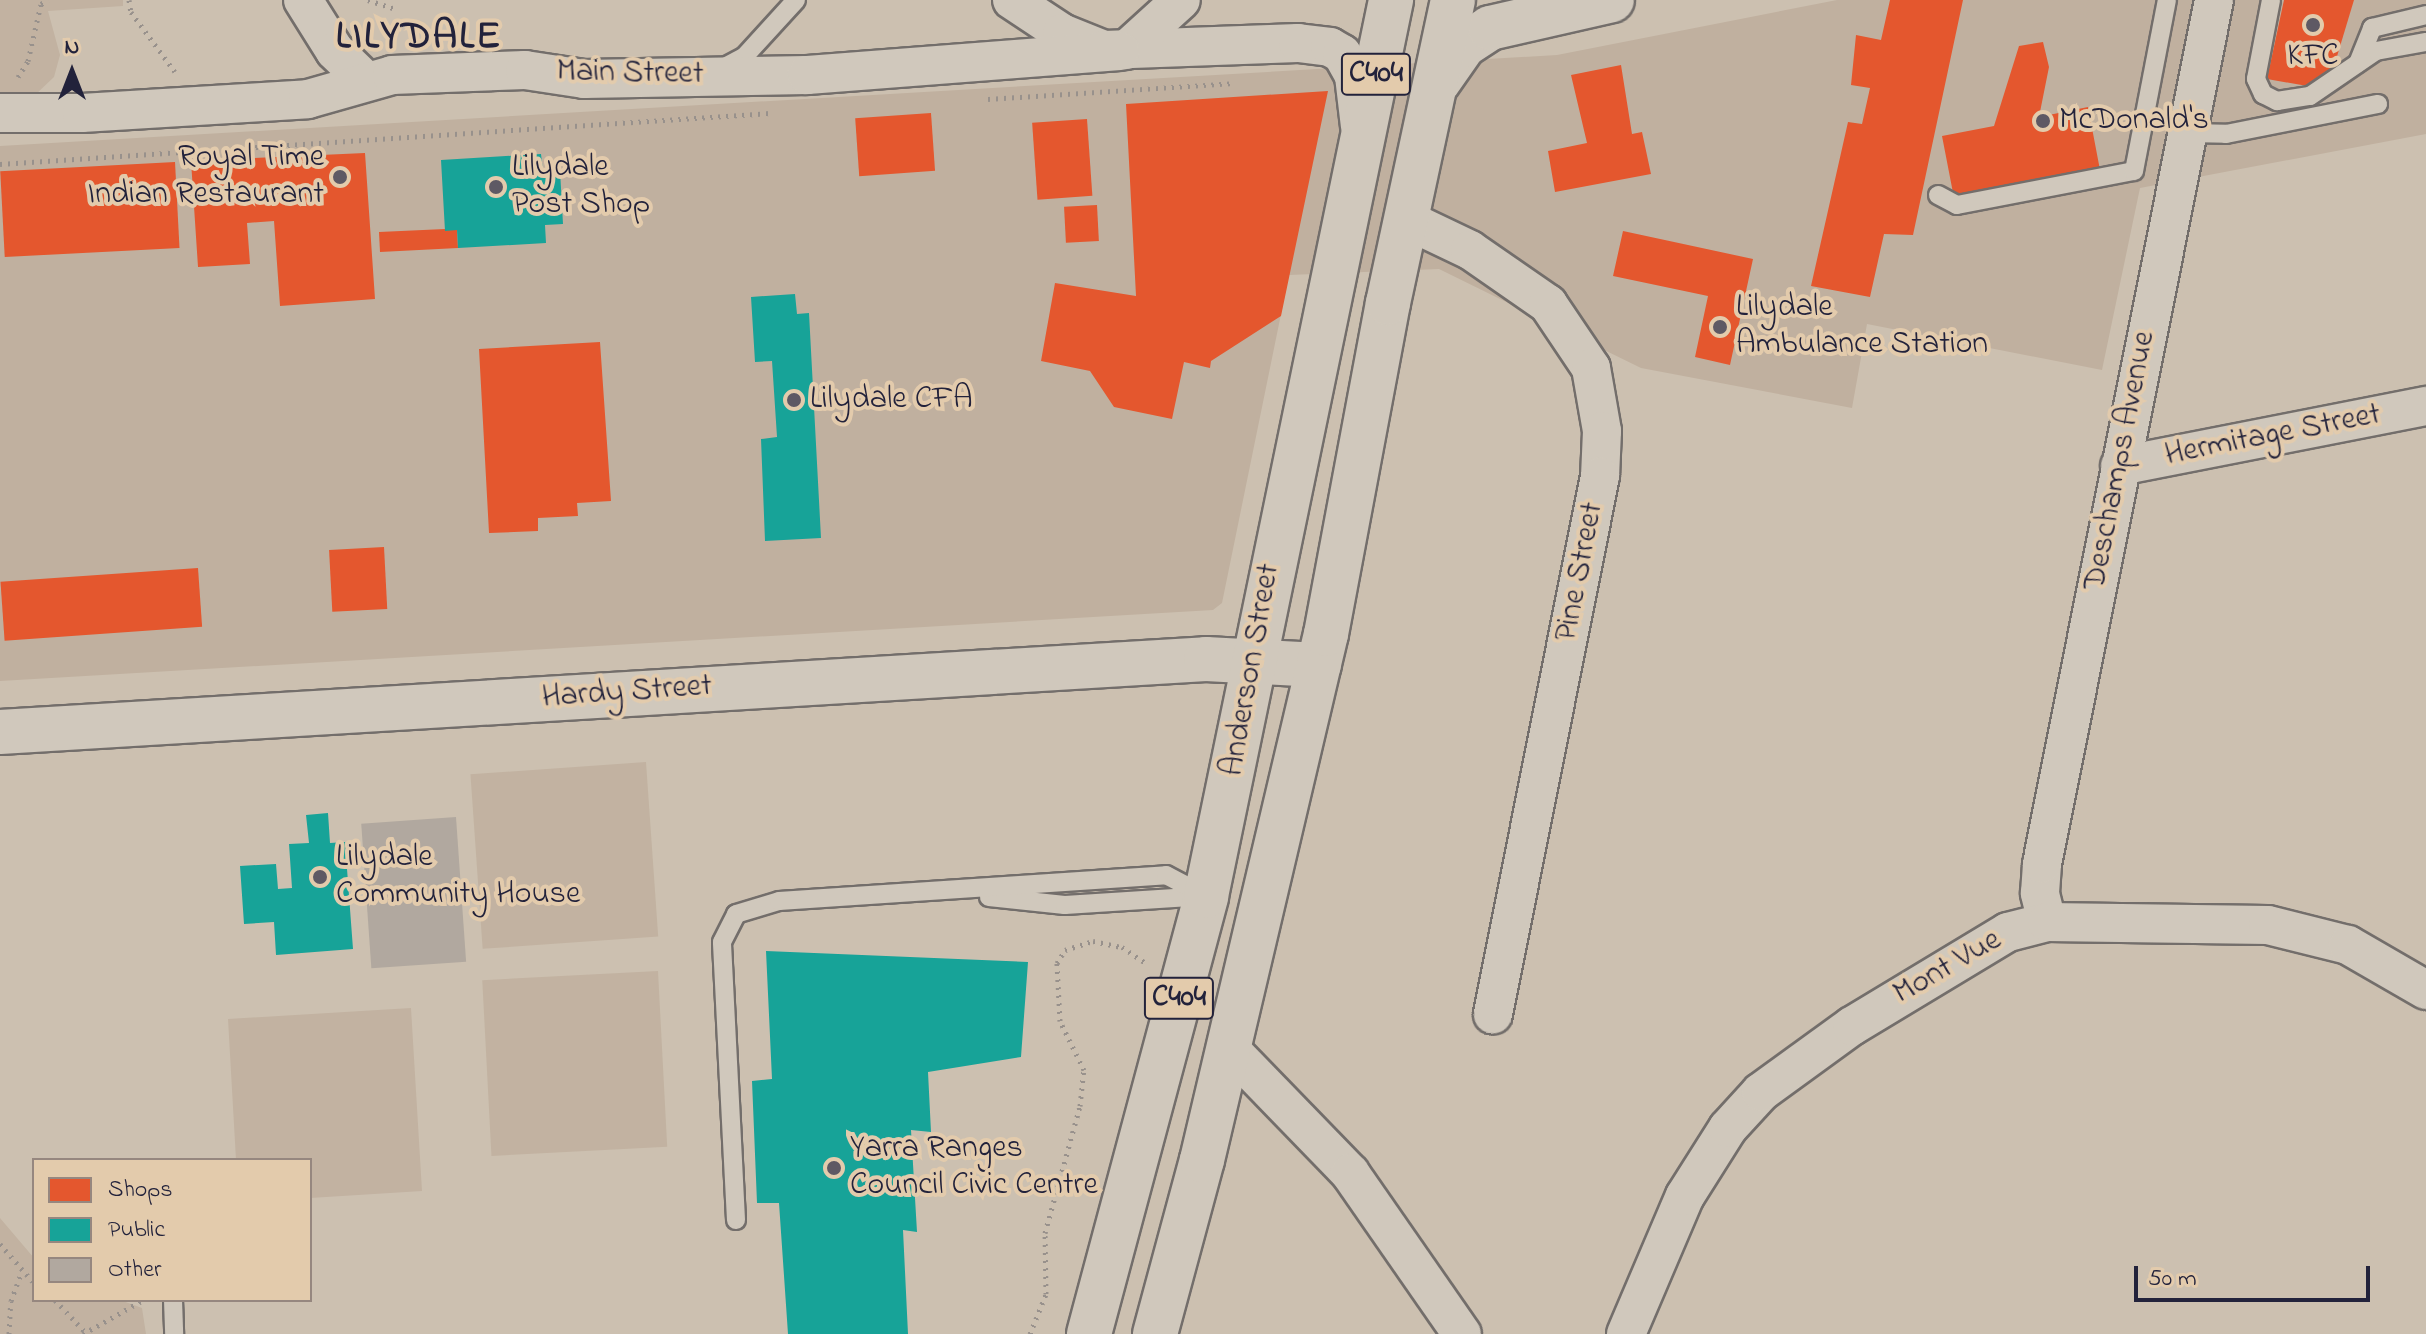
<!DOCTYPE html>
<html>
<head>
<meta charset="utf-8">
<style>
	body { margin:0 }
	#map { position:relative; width:2426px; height:1334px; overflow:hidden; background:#ccc0b0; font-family:"Indie Flower",sans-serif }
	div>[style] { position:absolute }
	.built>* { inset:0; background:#c0b09f }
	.green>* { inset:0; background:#c2b2a1; transform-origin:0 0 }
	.shops>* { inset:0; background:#e4572e; transform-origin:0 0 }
	.public>* { inset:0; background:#17a398 }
	.building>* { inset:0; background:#b1a89f; transform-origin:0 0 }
	.path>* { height:5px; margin-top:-2.5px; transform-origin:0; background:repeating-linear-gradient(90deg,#98918c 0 2px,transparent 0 8px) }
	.roads { filter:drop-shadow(2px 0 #736e6b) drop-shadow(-2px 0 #736e6b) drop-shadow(0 2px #736e6b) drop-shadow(0 -2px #736e6b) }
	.service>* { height:18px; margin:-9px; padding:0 9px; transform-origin:9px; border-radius:9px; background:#d0c8bc }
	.minor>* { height:38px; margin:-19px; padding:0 19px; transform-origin:19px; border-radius:19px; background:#d0c8bc }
	.secondary>* { height:44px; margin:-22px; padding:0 22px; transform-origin:22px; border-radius:22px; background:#d0c8bc }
	.primary>* { height:44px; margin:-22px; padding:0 22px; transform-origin:22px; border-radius:22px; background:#d0c8bc }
	.dots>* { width:22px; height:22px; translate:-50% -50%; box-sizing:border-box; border:4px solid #e3cbac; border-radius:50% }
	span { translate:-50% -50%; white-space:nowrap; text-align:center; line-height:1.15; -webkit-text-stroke:8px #e3cbac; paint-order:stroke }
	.shield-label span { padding:2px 6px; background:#e3cbac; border:2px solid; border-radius:6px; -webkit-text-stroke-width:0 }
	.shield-label { font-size:30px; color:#22223b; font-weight:700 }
	.poi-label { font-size:32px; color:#22223b }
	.left { translate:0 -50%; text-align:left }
	.right { translate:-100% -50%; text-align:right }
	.street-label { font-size:32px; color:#22223b }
	.district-label { font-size:40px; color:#22223b; font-weight:700; letter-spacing:2px }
	.legend { position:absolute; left:32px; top:1158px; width:280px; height:144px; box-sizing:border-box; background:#e3cbac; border:2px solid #96877f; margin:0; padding:10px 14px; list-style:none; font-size:24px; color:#22223b }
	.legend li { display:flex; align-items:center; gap:16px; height:40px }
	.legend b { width:40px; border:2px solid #96877f }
	.north { position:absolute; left:32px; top:32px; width:80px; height:80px; -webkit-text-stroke:6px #e3cbac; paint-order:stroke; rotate:0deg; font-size:22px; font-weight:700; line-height:32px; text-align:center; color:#22223b }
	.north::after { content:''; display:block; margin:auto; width:28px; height:36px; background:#22223b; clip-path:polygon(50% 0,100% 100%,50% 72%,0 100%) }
	.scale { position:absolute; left:2134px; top:1266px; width:236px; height:36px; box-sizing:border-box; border:4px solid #22223b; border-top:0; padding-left:10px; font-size:24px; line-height:28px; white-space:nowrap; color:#22223b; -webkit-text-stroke:6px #e3cbac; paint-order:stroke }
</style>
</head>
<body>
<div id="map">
	<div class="built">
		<i style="clip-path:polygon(1837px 0,2426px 0,2426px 134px,2140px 188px,2102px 370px,1867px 324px,1852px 408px,1641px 368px,1439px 269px,1289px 275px,1222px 603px,1213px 610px,0 681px,0 146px,1557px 55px)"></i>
	</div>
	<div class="green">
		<i style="clip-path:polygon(0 0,123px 0,123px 6px,48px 11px,60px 55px,54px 77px,34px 96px,0 100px)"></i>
		<i style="left:646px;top:762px;width:175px;height:176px;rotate:86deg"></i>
		<i style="left:658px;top:971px;width:176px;height:176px;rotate:87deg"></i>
		<i style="clip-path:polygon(411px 1008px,422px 1191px,310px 1198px,310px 1160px,236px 1160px,228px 1019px)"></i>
		<i style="clip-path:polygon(0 1218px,34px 1258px,34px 1300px,120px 1300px,142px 1308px,146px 1334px,0 1334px)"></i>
	</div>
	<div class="shops">
		<i style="clip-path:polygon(1890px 0,1963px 0,1913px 235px,1884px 234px,1870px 297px,1811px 286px,1848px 122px,1862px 124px,1870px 88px,1851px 85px,1856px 35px,1881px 40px)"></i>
		<i style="clip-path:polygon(2284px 0,2354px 0,2332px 73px,2313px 87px,2267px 79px)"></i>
		<i style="clip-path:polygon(2043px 42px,2049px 67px,2039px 117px,2088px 107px,2100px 170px,1954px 198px,1942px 136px,1994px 126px,2019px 46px)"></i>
		<i style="clip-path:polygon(1621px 65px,1632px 134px,1642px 132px,1651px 174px,1555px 192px,1548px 151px,1587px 143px,1571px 75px)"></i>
		<i style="clip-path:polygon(1328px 91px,1281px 316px,1211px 361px,1210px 368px,1184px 362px,1172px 419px,1114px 407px,1090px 371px,1041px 361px,1055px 283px,1136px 296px,1126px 104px)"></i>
		<i style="left:931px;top:113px;width:58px;height:76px;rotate:86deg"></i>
		<i style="left:1087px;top:119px;width:77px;height:55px;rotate:86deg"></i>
		<i style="clip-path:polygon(365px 153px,375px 299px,280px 306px,274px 221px,247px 223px,250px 264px,198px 267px,191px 161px)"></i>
		<i style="left:175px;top:162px;width:86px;height:175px;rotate:87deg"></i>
		<i style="left:1097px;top:205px;width:36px;height:33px;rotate:87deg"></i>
		<i style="clip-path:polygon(445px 229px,457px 230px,458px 248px,380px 252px,379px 232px)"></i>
		<i style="clip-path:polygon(1623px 231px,1753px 259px,1730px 365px,1695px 357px,1708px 296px,1613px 276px)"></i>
		<i style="clip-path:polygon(600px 342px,611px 501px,577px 503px,578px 516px,538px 518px,538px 531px,489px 533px,479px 349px)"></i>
		<i style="left:384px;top:547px;width:62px;height:55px;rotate:87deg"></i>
		<i style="left:198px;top:568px;width:59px;height:198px;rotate:86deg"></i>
	</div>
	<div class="public">
		<i style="clip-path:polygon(541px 154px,543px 171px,560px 170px,563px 224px,545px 225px,546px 243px,458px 248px,457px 230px,445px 231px,441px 160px)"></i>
		<i style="clip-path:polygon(795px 294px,797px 314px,809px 313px,821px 538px,765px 541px,761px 439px,777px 437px,772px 361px,755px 362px,751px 297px)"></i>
		<i style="clip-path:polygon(328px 813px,330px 843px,345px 842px,353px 949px,276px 955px,274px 922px,244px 924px,240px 866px,276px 864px,278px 889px,292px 888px,289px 844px,309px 843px,306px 815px)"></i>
		<i style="clip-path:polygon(766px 951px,1028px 962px,1021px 1057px,928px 1072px,931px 1132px,911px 1130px,917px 1232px,903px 1230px,908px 1334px,788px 1334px,779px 1203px,757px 1203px,752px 1081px,772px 1079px)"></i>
	</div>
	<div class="building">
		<i style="left:456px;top:817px;width:145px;height:95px;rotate:86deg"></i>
	</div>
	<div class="path">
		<i style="left:129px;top:0;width:12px;rotate:81deg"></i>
		<i style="left:131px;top:12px;width:74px;rotate:53.7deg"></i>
		<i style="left:368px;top:0;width:28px;rotate:18deg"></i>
		<i style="left:18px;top:77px;width:19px;rotate:-58deg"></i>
		<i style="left:28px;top:61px;width:58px;rotate:-77.2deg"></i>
		<i style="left:41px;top:4px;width:8px;rotate:-30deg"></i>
		<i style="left:988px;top:99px;width:246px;rotate:-3.7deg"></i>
		<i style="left:0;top:164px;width:772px;rotate:-3.79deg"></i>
		<i style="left:0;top:1244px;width:52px;rotate:48.9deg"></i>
		<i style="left:55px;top:1300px;width:47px;rotate:46.7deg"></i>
		<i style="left:9px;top:1334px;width:33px;rotate:-87deg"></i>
		<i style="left:11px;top:1301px;width:29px;rotate:-70deg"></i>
		<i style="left:83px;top:1334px;width:69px;rotate:-29.5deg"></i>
		<i style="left:1030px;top:1334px;width:43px;rotate:-68.2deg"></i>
		<i style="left:1046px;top:1294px;width:61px;rotate:-90.9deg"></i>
		<i style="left:1045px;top:1233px;width:132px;rotate:-74.6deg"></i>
		<i style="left:1080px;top:1106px;width:36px;rotate:-84deg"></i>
		<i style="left:1084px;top:1070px;width:55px;rotate:-116.1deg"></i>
		<i style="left:1060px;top:1021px;width:58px;rotate:-93deg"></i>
		<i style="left:1057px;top:963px;width:15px;rotate:-58deg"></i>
		<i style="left:1065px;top:950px;width:29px;rotate:-18deg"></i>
		<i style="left:1093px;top:941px;width:30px;rotate:12deg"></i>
		<i style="left:1122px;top:947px;width:27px;rotate:34deg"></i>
	</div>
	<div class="roads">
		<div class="service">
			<i style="left:2271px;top:0;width:80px;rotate:100.8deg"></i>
			<i style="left:2256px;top:79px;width:17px;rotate:65deg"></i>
			<i style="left:2263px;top:94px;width:16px;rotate:27deg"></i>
			<i style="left:2277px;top:101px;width:33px;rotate:-9deg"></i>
			<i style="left:2310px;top:96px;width:80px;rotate:-34.3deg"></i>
			<i style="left:2376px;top:51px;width:51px;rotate:-10.2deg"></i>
			<i style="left:2358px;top:63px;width:38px;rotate:-68deg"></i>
			<i style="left:2372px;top:28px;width:56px;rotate:-13.5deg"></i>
			<i style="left:723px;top:68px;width:24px;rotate:-28deg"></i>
			<i style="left:744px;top:57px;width:77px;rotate:-47.6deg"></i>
			<i style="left:2187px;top:133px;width:39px;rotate:1deg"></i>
			<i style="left:2226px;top:134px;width:155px;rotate:-11.2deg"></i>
			<i style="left:1938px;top:195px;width:21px;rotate:28deg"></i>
			<i style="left:1957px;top:205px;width:180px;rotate:-10.9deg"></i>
			<i style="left:2134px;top:171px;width:174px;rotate:-79.1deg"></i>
			<i style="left:989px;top:897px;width:76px;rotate:6deg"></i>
			<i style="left:1065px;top:905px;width:141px;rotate:-3.7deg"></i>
			<i style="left:736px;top:1220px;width:278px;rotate:-92.9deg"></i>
			<i style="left:722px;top:942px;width:31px;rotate:-63deg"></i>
			<i style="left:736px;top:914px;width:45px;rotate:-16.8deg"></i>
			<i style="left:779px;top:901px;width:388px;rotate:-3.8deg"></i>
			<i style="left:1166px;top:875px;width:45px;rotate:27.7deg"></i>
			<i style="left:173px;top:1300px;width:34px;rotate:88deg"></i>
		</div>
		<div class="minor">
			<i style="left:303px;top:0;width:60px;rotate:57.9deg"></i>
			<i style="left:335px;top:51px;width:43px;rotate:44.1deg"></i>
			<i style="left:1012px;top:0;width:60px;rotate:33.4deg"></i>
			<i style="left:1062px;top:33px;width:45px;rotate:22deg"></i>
			<i style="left:1104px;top:50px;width:194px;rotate:-2.1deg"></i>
			<i style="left:1298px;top:43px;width:32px;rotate:7deg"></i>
			<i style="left:1330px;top:47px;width:14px;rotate:30deg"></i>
			<i style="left:1342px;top:54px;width:25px;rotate:61deg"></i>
			<i style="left:1354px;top:76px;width:50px;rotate:83.2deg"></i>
			<i style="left:1126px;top:50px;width:74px;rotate:-42.3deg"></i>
			<i style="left:0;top:113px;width:82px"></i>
			<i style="left:82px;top:113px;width:226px;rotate:-3.5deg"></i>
			<i style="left:308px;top:99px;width:87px;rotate:-15.9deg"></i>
			<i style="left:392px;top:75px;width:133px;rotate:-2.2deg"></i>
			<i style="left:525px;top:70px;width:60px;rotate:8.7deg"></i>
			<i style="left:584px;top:79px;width:223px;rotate:-1deg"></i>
			<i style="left:807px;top:75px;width:314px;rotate:-4.4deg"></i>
			<i style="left:1405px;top:219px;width:72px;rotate:25.5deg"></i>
			<i style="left:1470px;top:250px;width:95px;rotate:34.7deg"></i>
			<i style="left:1548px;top:304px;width:77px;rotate:56.1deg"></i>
			<i style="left:1591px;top:368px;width:64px;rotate:80.1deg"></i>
			<i style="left:1602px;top:431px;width:45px;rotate:92.5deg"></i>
			<i style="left:1600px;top:476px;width:549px;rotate:101.25deg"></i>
			<i style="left:2120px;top:466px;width:312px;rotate:-11.1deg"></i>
			<i style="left:2047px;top:922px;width:30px;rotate:-104deg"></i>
			<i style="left:2040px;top:893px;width:29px;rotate:-86deg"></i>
			<i style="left:2042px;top:864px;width:881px;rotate:-78.74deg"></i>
			<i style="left:1227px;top:1046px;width:177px;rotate:45.9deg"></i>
			<i style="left:1350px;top:1173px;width:196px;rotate:55.2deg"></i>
			<i style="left:1626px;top:1334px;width:150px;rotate:-66.9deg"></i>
			<i style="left:1685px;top:1196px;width:80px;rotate:-57.7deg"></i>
			<i style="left:1728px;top:1128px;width:49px;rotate:-47.5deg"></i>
			<i style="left:1761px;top:1092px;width:112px;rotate:-36deg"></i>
			<i style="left:1852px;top:1026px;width:182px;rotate:-31.1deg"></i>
			<i style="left:2008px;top:932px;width:40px;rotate:-14.4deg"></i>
			<i style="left:2047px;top:922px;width:221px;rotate:0.8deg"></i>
			<i style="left:2268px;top:925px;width:82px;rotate:14deg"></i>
			<i style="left:2348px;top:945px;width:90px;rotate:30deg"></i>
		</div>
		<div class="secondary">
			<i style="left:0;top:732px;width:1208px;rotate:-3.46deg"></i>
			<i style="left:1206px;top:659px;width:113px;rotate:3deg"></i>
		</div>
		<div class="primary">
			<i style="left:1438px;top:82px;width:45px;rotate:-54.9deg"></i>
			<i style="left:1464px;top:45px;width:31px;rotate:-33deg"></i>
			<i style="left:1490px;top:28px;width:125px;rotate:-12.9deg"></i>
			<i style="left:1089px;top:1334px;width:453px;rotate:-75deg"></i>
			<i style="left:1206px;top:896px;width:915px;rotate:-78.33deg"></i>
			<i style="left:1155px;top:1334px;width:180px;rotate:-74.9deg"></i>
			<i style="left:1202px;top:1160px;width:540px;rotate:-76.74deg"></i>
			<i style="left:1326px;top:634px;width:337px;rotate:-79.4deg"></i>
			<i style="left:1388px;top:303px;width:310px;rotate:-77.9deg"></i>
		</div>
	</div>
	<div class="dots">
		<i style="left:2313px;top:25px;background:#5e5964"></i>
		<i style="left:2043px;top:121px;background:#5e5964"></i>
		<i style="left:340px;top:177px;background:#5e5964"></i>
		<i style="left:496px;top:187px;background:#5e5964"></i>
		<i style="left:1720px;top:327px;background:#5e5964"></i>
		<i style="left:794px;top:400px;background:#5e5964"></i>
		<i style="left:320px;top:877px;background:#5e5964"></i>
		<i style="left:834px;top:1168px;background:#5e5964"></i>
	</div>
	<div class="shield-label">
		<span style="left:1376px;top:74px">C404</span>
		<span style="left:1179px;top:998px">C404</span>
	</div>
	<div class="poi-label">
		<span style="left:2313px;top:57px">KFC</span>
		<span class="left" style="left:2059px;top:121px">McDonald's</span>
		<span class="right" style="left:324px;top:177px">Royal Time<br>Indian Restaurant</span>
		<span class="left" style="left:512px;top:187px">Lilydale<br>Post Shop</span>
		<span class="left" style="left:1736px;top:327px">Lilydale<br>Ambulance Station</span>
		<span class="left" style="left:810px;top:400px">Lilydale CFA</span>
		<span class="left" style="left:336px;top:877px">Lilydale<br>Community House</span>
		<span class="left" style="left:850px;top:1168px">Yarra Ranges<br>Council Civic Centre</span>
	</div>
	<div class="street-label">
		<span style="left:630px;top:74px;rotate:1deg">Main Street</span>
		<span style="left:2273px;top:436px;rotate:-11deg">Hermitage Street</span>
		<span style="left:2121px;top:461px;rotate:-79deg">Deschamps Avenue</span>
		<span style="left:1581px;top:572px;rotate:-79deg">Pine Street</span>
		<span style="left:1252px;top:670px;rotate:-80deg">Anderson Street</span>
		<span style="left:627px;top:693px;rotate:-4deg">Hardy Street</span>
		<span style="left:1948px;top:968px;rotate:-30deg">Mont Vue</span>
	</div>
	<div class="district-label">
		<span style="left:419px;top:38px">LILYDALE</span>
	</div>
	<ul class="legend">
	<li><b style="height:22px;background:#e4572e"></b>Shops</li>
	<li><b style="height:22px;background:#17a398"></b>Public</li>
	<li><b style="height:22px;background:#b1a89f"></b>Other</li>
	</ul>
	<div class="north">N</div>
	<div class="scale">50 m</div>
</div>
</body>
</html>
